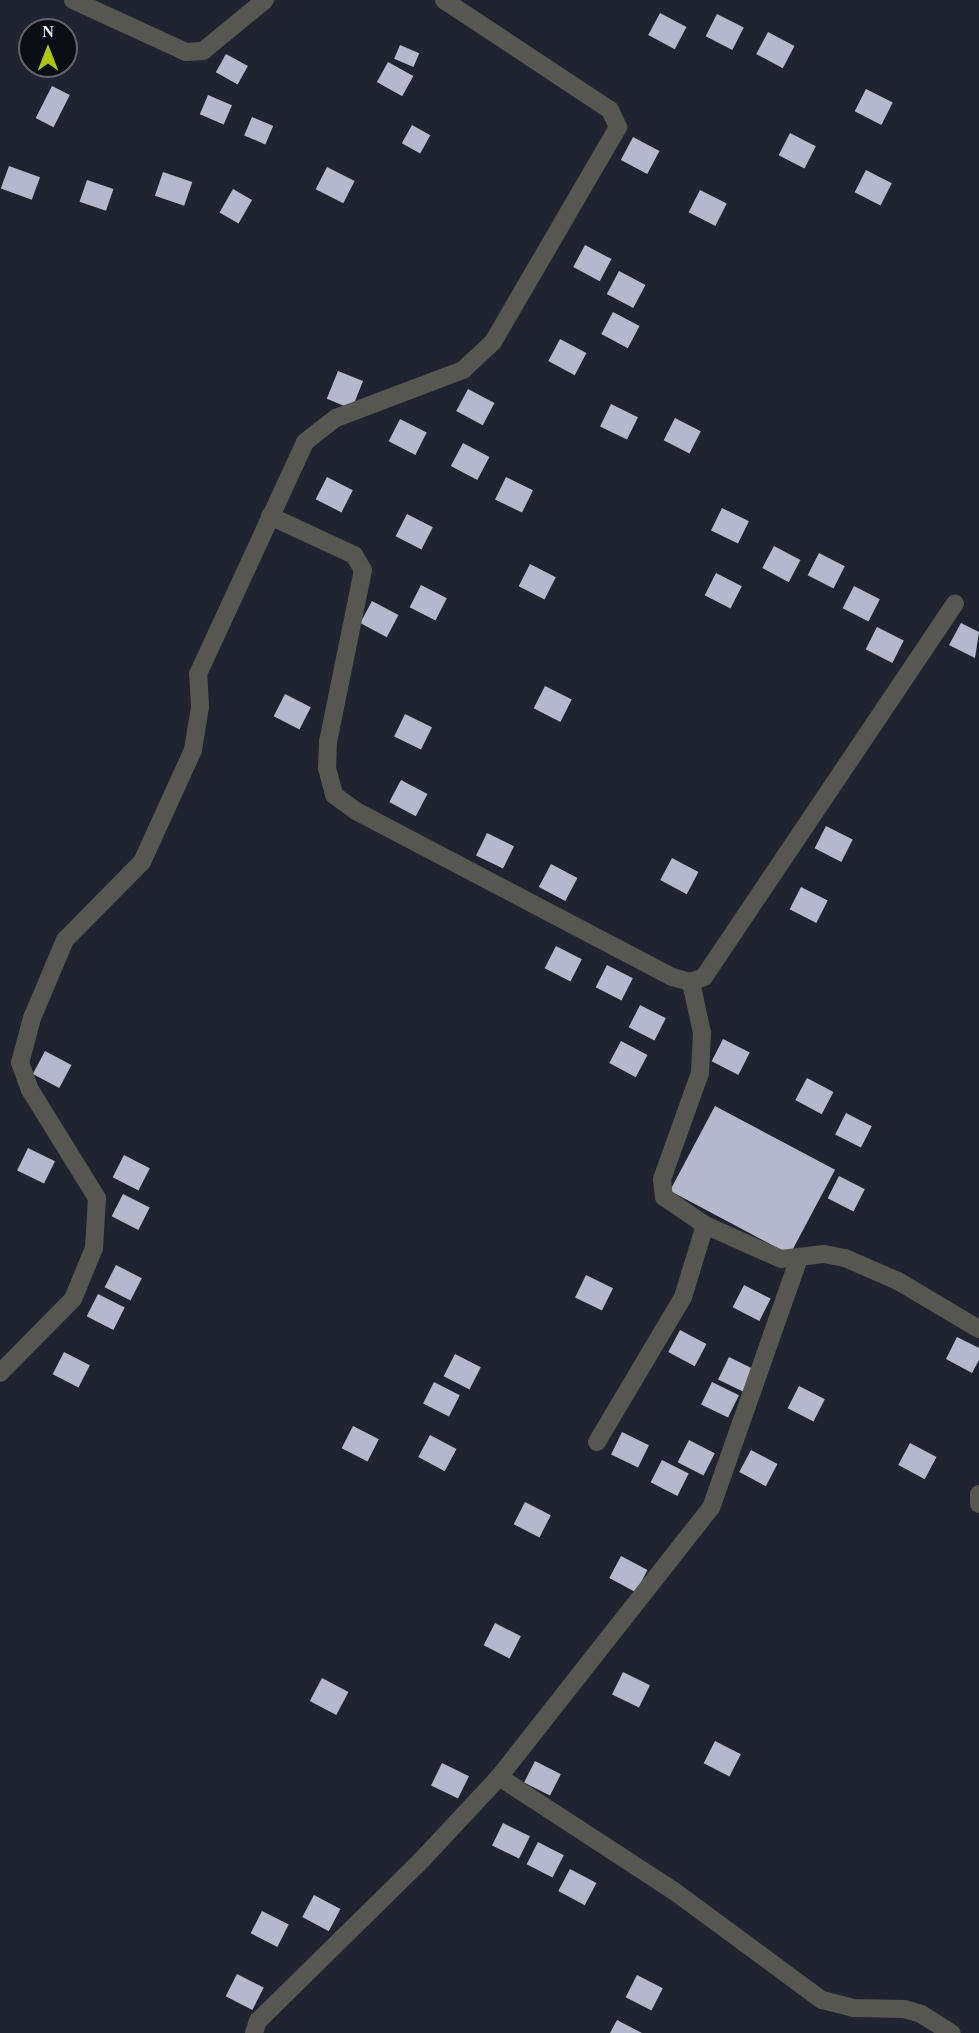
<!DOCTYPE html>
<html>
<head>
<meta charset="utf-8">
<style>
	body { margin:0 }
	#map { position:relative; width:979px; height:2033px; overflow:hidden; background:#202431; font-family:Georgia,serif }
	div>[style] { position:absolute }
	.building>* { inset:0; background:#b3b9ca; transform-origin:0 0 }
	.minor>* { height:18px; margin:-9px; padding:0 9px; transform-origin:9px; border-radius:9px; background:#555750 }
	span { translate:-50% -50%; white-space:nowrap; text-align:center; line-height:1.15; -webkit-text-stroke:6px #0c0e14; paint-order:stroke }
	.north { position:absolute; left:18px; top:18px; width:60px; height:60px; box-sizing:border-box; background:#0c0e14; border:2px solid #62656c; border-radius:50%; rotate:0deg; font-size:16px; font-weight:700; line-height:24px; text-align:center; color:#e4e8f0 }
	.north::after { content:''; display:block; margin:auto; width:21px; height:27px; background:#acc613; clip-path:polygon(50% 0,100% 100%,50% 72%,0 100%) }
</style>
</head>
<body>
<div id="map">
	<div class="building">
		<i style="left:660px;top:13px;width:30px;height:25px;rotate:28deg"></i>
		<i style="left:717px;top:14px;width:30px;height:25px;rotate:27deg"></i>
		<i style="left:768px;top:32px;width:30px;height:25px;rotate:28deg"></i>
		<i style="left:400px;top:45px;width:21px;height:15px;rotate:23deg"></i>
		<i style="left:226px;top:54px;width:25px;height:21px;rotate:29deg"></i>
		<i style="left:388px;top:62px;width:29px;height:23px;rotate:29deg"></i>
		<i style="left:52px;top:86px;width:20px;height:36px;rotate:27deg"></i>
		<i style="left:866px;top:89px;width:30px;height:25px;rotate:27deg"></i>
		<i style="left:208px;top:95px;width:26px;height:21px;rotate:23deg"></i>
		<i style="left:252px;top:117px;width:23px;height:20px;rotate:23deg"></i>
		<i style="left:412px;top:125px;width:21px;height:21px;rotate:29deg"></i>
		<i style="left:790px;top:133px;width:29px;height:25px;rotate:27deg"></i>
		<i style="left:633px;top:137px;width:30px;height:26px;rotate:28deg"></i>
		<i style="left:9px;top:166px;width:33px;height:24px;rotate:20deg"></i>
		<i style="left:327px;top:167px;width:31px;height:25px;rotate:27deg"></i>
		<i style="left:866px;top:170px;width:29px;height:25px;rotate:27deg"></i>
		<i style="left:163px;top:172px;width:31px;height:25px;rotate:19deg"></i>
		<i style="left:87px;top:180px;width:28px;height:23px;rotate:19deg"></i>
		<i style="left:233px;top:189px;width:22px;height:27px;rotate:30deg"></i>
		<i style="left:700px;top:190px;width:30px;height:25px;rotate:27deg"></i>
		<i style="left:585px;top:245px;width:30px;height:25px;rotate:28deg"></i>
		<i style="left:619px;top:271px;width:30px;height:26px;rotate:28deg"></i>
		<i style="left:613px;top:312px;width:30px;height:25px;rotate:28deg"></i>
		<i style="left:560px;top:339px;width:30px;height:25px;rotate:28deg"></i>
		<i style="left:338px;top:371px;width:27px;height:30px;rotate:22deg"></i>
		<i style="left:468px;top:389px;width:30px;height:25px;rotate:28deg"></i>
		<i style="left:611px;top:404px;width:30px;height:25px;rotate:26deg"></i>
		<i style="left:675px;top:418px;width:29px;height:25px;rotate:27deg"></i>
		<i style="left:400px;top:419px;width:30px;height:25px;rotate:27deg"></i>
		<i style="left:463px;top:443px;width:30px;height:26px;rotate:28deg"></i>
		<i style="left:327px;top:477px;width:29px;height:25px;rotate:27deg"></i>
		<i style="left:506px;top:477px;width:30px;height:25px;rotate:26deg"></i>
		<i style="left:722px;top:508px;width:30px;height:25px;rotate:26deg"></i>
		<i style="left:407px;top:514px;width:29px;height:25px;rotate:27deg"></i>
		<i style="left:774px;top:546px;width:30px;height:25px;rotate:28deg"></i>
		<i style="left:819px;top:553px;width:29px;height:25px;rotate:27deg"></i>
		<i style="left:530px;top:564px;width:29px;height:25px;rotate:27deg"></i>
		<i style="left:716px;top:573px;width:29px;height:25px;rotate:27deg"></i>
		<i style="left:421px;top:585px;width:29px;height:25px;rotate:27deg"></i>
		<i style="left:854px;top:586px;width:29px;height:25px;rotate:27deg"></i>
		<i style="left:372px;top:601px;width:30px;height:25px;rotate:28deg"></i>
		<i style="clip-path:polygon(961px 623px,979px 632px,975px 658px,949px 645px)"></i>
		<i style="left:877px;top:627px;width:30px;height:25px;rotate:27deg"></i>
		<i style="left:545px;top:686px;width:30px;height:25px;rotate:27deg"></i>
		<i style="left:285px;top:694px;width:29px;height:25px;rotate:27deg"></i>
		<i style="left:405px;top:714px;width:30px;height:25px;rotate:26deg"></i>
		<i style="left:401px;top:780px;width:30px;height:25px;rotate:28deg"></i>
		<i style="left:826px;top:826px;width:30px;height:25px;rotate:27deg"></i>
		<i style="left:487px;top:833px;width:30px;height:25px;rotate:26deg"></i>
		<i style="left:672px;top:858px;width:30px;height:25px;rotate:28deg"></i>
		<i style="left:551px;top:864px;width:30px;height:26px;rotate:28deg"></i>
		<i style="left:801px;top:887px;width:30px;height:25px;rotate:27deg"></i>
		<i style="left:556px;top:946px;width:29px;height:25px;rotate:27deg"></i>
		<i style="left:607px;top:965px;width:29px;height:25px;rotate:27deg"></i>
		<i style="left:640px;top:1005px;width:29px;height:25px;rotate:27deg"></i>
		<i style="left:723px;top:1039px;width:30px;height:25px;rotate:27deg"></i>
		<i style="left:621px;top:1041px;width:30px;height:25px;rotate:28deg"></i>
		<i style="left:45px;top:1051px;width:30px;height:26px;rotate:28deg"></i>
		<i style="left:807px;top:1078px;width:30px;height:25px;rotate:28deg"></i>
		<i style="left:715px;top:1106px;width:136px;height:96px;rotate:28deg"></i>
		<i style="left:846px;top:1113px;width:29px;height:24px;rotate:27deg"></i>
		<i style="left:28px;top:1148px;width:30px;height:25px;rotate:26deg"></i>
		<i style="left:124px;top:1155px;width:29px;height:25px;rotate:27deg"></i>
		<i style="left:839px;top:1176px;width:29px;height:25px;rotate:27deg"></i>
		<i style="left:123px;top:1194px;width:30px;height:25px;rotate:27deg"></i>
		<i style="left:116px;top:1265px;width:29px;height:25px;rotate:27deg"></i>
		<i style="left:586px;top:1275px;width:30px;height:25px;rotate:26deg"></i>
		<i style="left:744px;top:1285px;width:30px;height:25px;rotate:27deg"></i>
		<i style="left:98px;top:1294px;width:30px;height:25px;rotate:27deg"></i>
		<i style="left:680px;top:1330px;width:30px;height:25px;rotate:28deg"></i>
		<i style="clip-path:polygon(957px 1337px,979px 1348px,979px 1360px,972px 1373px,946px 1359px)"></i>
		<i style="left:64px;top:1352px;width:29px;height:25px;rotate:27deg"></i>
		<i style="left:455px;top:1354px;width:29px;height:25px;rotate:27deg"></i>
		<i style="left:729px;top:1357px;width:30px;height:25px;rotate:26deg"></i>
		<i style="left:434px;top:1382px;width:29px;height:24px;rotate:27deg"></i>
		<i style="left:712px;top:1382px;width:30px;height:25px;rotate:26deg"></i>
		<i style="left:799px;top:1386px;width:29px;height:25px;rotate:27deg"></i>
		<i style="left:353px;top:1426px;width:29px;height:25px;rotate:27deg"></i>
		<i style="left:622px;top:1432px;width:30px;height:25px;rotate:26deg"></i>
		<i style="left:430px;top:1435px;width:30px;height:25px;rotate:28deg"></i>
		<i style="left:689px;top:1440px;width:29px;height:25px;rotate:27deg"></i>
		<i style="left:910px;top:1443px;width:30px;height:25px;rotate:28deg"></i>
		<i style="left:751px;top:1450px;width:30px;height:25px;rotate:28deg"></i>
		<i style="left:662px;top:1460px;width:30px;height:25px;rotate:27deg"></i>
		<i style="left:525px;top:1502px;width:29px;height:25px;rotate:27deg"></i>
		<i style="left:621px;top:1556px;width:30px;height:25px;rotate:28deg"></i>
		<i style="left:495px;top:1623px;width:29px;height:25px;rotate:27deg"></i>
		<i style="left:623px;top:1672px;width:30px;height:25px;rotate:26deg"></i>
		<i style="left:322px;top:1678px;width:30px;height:26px;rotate:28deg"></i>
		<i style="left:715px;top:1741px;width:29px;height:25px;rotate:27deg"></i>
		<i style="left:535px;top:1761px;width:29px;height:24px;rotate:27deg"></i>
		<i style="left:442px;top:1763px;width:30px;height:25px;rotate:26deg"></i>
		<i style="left:503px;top:1823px;width:30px;height:25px;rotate:26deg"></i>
		<i style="left:538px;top:1842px;width:29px;height:25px;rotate:27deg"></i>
		<i style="left:570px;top:1869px;width:30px;height:25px;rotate:28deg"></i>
		<i style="left:314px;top:1895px;width:30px;height:25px;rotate:28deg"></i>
		<i style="left:262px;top:1911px;width:30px;height:25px;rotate:27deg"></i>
		<i style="left:237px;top:1974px;width:30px;height:25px;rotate:27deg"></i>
		<i style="left:637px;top:1975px;width:29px;height:25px;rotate:27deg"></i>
		<i style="clip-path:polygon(617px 2020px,642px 2033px,610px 2033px)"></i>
	</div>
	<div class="minor">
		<i style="left:73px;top:0;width:124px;rotate:24.7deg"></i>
		<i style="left:186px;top:52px;width:17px;rotate:-3deg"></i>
		<i style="left:203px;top:51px;width:80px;rotate:-39.4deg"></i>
		<i style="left:270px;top:516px;width:93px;rotate:24.9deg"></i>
		<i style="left:354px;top:555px;width:17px;rotate:59deg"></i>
		<i style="left:363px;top:570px;width:176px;rotate:101.5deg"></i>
		<i style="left:328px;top:742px;width:26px;rotate:92deg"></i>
		<i style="left:327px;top:768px;width:28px;rotate:75deg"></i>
		<i style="left:334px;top:795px;width:27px;rotate:36deg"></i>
		<i style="left:356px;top:811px;width:357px;rotate:27.7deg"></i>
		<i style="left:672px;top:977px;width:20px;rotate:15deg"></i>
		<i style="left:691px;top:982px;width:14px;rotate:-21deg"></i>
		<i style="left:704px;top:977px;width:450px;rotate:-56.1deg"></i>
		<i style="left:691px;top:982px;width:52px;rotate:77.8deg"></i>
		<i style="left:702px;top:1033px;width:40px;rotate:92.9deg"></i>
		<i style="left:700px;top:1073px;width:113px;rotate:109.7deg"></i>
		<i style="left:662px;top:1179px;width:18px;rotate:84deg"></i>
		<i style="left:664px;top:1197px;width:50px;rotate:34.3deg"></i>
		<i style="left:705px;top:1225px;width:83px;rotate:24.1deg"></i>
		<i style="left:781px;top:1259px;width:43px;rotate:-6.6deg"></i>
		<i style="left:824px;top:1254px;width:21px;rotate:11deg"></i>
		<i style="left:845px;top:1258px;width:58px;rotate:23.5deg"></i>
		<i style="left:898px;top:1281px;width:94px;rotate:30.7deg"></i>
		<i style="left:0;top:1373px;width:104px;rotate:-45.4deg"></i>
		<i style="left:73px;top:1299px;width:55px;rotate:-67.6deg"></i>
		<i style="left:94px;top:1248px;width:50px;rotate:-86.6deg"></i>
		<i style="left:97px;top:1198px;width:127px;rotate:-121.8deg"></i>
		<i style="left:30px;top:1090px;width:29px;rotate:-110deg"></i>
		<i style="left:20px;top:1063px;width:47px;rotate:-75.1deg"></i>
		<i style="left:32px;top:1018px;width:85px;rotate:-67.1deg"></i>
		<i style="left:65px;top:940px;width:110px;rotate:-45.4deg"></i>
		<i style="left:142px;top:862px;width:123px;rotate:-65.5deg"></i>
		<i style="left:193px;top:750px;width:44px;rotate:-80.8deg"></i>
		<i style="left:200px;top:707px;width:33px;rotate:-93deg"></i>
		<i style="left:198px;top:674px;width:255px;rotate:-65.2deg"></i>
		<i style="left:305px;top:442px;width:39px;rotate:-38deg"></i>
		<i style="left:336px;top:418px;width:136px;rotate:-20.7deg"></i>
		<i style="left:463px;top:370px;width:41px;rotate:-43deg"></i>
		<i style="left:493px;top:342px;width:249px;rotate:-59.8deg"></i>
		<i style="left:618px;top:127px;width:19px;rotate:-115deg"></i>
		<i style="left:610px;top:110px;width:199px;rotate:-146.5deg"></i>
		<i style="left:597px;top:1442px;width:169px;rotate:-59.3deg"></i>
		<i style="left:683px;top:1297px;width:75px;rotate:-73deg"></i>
		<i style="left:979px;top:1494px;width:10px;rotate:90deg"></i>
		<i style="left:499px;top:1777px;width:209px;rotate:33.1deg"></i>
		<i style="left:674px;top:1891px;width:184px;rotate:36.4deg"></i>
		<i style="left:822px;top:2000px;width:32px;rotate:14deg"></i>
		<i style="left:853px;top:2008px;width:51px;rotate:1.1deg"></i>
		<i style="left:904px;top:2009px;width:18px;rotate:16deg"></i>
		<i style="left:921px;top:2014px;width:36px;rotate:32deg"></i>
		<i style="left:254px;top:2033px;width:13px;rotate:-72deg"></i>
		<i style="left:258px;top:2021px;width:223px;rotate:-44.5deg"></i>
		<i style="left:417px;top:1865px;width:120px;rotate:-47deg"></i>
		<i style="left:499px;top:1777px;width:342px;rotate:-51.8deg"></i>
		<i style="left:711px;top:1508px;width:265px;rotate:-70.6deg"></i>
	</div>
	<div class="north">N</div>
</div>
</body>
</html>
